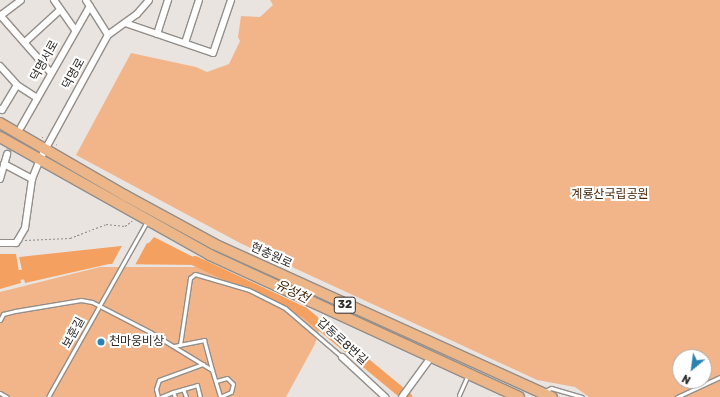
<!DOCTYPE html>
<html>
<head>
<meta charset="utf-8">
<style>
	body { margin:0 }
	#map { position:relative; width:720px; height:397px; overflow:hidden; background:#eae4e0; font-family:Rubik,"Noto Sans KR",sans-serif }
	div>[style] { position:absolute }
	.green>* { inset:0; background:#f2b58a }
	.water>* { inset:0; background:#f3a060 }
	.pier>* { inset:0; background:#eae4e0 }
	.river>* { height:10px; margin:-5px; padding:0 5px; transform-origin:5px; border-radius:5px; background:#f3a060 }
	.minor-tunnel>* { height:6px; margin-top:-3px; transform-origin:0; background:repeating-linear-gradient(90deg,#c4bfbb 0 6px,transparent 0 9px) }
	.path>* { height:1px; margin-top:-0.5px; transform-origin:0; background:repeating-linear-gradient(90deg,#908c89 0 2px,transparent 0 4px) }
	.roads { filter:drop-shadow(1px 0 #938e8a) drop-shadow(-1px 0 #938e8a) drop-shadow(0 1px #938e8a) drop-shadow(0 -1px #938e8a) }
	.service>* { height:3px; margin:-1.5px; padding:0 1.5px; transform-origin:1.5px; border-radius:1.5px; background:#fff }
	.minor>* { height:6px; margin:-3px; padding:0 3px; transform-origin:3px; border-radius:3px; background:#fff }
	.primary>* { height:10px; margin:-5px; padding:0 5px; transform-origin:5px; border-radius:5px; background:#edb689 }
	.dots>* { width:11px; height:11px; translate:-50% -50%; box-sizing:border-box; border:2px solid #fff; border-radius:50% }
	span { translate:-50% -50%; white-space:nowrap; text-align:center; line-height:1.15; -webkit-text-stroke:4px #fff; paint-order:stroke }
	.shield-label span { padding:1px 3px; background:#fff; border:1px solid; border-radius:3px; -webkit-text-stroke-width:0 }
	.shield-label { font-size:11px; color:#2d2a29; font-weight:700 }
	.street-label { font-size:12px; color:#2d2a29 }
	.park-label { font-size:12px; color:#46250a }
	.poi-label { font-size:12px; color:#2d2a29 }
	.left { translate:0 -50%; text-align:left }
	.water-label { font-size:13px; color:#442307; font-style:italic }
	.north { position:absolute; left:672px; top:349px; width:40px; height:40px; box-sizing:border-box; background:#fff; border:1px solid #abaaa9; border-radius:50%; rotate:209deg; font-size:11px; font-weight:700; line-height:16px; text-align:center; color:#2d2a29 }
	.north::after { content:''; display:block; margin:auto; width:14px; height:18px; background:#2b82b1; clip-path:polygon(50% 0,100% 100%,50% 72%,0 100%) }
</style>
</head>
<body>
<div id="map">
	<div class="green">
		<i style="clip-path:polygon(evenodd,270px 0,720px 0,720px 397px,589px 397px,575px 387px,537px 380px,240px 243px,76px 155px,131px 53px,196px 67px,207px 72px,229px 64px,240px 41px,238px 37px,241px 16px,260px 17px,273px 5px,270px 0,680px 357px,704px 357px,704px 381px,680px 381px,680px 357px)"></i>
		<i style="clip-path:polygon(100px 267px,197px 267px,279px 301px,320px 327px,315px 344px,286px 397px,0 397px,0 292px)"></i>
	</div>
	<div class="water">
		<i style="clip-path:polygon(154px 237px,209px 265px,207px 268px,198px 265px,109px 264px,25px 283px,19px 257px,149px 243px)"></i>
		<i style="clip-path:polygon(0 254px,16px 254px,21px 283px,0 289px)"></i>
	</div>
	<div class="pier">
		<i style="clip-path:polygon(148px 241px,134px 267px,111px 266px,123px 244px)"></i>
	</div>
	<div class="river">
		<i style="left:195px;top:261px;width:120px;rotate:25.1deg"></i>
		<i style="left:304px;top:312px;width:134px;rotate:39.5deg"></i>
		<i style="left:0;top:277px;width:37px;rotate:-6deg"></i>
	</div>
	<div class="minor-tunnel">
		<i style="left:7px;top:154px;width:26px;rotate:-62deg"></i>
	</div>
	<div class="path">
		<i style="left:42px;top:137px;width:1px"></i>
		<i style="left:56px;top:144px;width:1px;rotate:45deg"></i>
		<i style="left:25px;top:240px;width:45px;rotate:-2.5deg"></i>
		<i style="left:70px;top:238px;width:39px;rotate:-21deg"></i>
		<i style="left:106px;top:224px;width:19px;rotate:6deg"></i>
		<i style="left:125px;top:226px;width:9px;rotate:-36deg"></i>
	</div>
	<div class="roads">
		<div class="service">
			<i style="left:0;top:320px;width:7px;rotate:-63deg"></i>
			<i style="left:3px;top:314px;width:12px;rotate:-14deg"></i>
			<i style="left:15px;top:311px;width:67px;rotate:-9.5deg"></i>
			<i style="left:81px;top:300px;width:11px;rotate:10deg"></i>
			<i style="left:92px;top:302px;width:65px;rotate:27.3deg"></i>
			<i style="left:150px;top:332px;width:73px;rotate:31.5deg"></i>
			<i style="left:212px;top:370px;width:28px;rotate:73deg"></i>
			<i style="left:180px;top:345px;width:68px;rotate:-81.5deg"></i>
			<i style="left:190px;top:278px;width:6px;rotate:-39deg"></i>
			<i style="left:195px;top:274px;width:56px;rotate:16.5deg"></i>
			<i style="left:249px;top:290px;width:40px;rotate:26.6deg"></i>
			<i style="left:285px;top:308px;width:75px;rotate:40.7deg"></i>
			<i style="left:174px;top:346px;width:31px;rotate:-11deg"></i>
			<i style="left:204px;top:340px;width:31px;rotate:75deg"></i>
			<i style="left:216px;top:381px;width:11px;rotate:-15deg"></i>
			<i style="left:227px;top:378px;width:8px;rotate:45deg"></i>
			<i style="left:233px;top:384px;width:8px;rotate:104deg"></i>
			<i style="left:231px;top:392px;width:12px;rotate:156deg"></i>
			<i style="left:183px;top:389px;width:9px;rotate:69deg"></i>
			<i style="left:545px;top:391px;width:7px;rotate:-27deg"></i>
			<i style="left:551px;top:388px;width:32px;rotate:16deg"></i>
			<i style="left:173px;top:392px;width:25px;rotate:-16deg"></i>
			<i style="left:197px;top:385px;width:12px;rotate:76deg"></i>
			<i style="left:0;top:393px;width:8px;rotate:30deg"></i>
			<i style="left:459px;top:395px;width:22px;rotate:-66deg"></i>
			<i style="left:48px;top:397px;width:202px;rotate:-60.6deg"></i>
			<i style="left:158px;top:397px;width:8px;rotate:-104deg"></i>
			<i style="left:156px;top:389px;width:9px;rotate:-72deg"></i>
			<i style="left:159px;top:380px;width:47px;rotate:-20deg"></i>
			<i style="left:161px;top:397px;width:13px;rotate:-23deg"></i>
			<i style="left:173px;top:392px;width:5px;rotate:68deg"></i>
			<i style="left:677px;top:397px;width:47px;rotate:-24.9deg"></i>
		</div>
		<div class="minor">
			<i style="left:54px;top:0;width:37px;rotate:55deg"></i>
			<i style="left:0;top:15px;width:77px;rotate:48.7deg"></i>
			<i style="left:0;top:16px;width:26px;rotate:-37deg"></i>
			<i style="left:125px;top:23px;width:93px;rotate:18.8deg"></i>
			<i style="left:213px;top:53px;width:56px;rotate:-71.2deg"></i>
			<i style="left:157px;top:34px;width:36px;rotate:-72deg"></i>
			<i style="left:108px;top:35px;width:36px;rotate:-36deg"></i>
			<i style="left:137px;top:14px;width:18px;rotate:-49deg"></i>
			<i style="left:25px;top:42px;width:47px;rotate:-42.4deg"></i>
			<i style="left:185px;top:43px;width:45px;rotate:-72deg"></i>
			<i style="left:0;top:66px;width:25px;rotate:48deg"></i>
			<i style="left:17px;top:85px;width:24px;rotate:33deg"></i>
			<i style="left:0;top:109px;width:2px;rotate:27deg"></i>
			<i style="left:2px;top:110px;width:29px;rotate:-59deg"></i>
			<i style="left:21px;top:127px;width:139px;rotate:-60.3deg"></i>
			<i style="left:4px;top:164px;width:32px;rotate:28deg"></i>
			<i style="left:0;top:179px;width:26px;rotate:-74deg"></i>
			<i style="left:0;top:243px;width:16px"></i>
			<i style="left:16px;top:243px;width:4px;rotate:-56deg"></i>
			<i style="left:18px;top:240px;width:14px;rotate:-60deg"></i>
			<i style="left:25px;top:228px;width:49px;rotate:-81.9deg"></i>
			<i style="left:32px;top:179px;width:22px;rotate:-68deg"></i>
			<i style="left:40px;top:159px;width:141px;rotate:-61.3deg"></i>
			<i style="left:108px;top:35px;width:41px;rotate:-122.2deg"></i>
			<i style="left:342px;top:357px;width:59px;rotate:42.9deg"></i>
			<i style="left:402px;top:397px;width:51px;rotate:-53.8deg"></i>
		</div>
		<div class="primary">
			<i style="left:0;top:123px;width:146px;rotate:30.1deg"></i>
			<i style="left:126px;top:196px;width:100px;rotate:28.6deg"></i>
			<i style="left:214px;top:244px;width:371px;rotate:24.4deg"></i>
			<i style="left:0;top:137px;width:241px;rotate:29.3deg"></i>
			<i style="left:210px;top:255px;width:340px;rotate:24.7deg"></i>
		</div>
	</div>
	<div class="dots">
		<i style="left:101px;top:342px;background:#2b82b1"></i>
	</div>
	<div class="shield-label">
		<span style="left:345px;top:305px">32</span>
	</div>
	<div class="street-label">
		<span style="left:45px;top:61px;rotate:-61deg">덕명서로</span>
		<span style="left:74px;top:74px;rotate:-61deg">덕명로</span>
		<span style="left:271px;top:256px;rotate:25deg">현충원로</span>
		<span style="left:74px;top:333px;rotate:-61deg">보훈길</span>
		<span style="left:342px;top:342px;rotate:42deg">갑동로8번길</span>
	</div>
	<div class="park-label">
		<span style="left:610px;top:195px">계룡산국립공원</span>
	</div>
	<div class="poi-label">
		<span class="left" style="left:109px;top:342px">천마웅비상</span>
	</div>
	<div class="water-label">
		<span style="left:292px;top:292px;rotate:27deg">유성천</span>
	</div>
	<div class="north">N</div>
</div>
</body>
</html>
